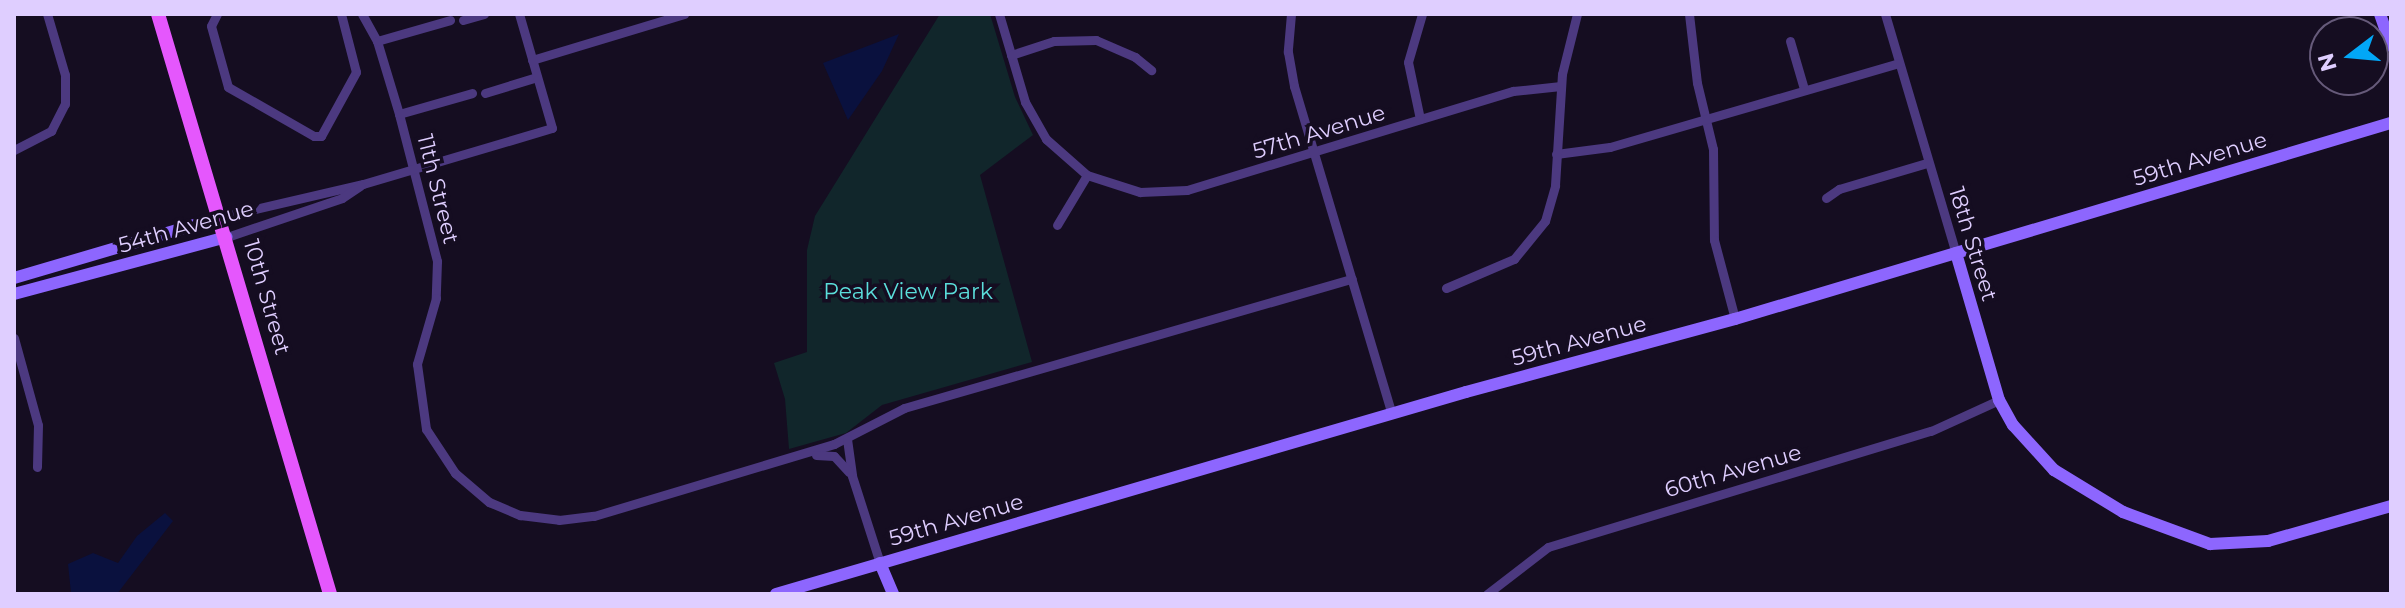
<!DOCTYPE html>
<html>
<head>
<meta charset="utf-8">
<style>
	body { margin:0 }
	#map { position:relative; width:2405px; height:608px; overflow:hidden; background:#150d21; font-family:Montserrat,sans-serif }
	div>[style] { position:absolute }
	.green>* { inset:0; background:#11262b }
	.water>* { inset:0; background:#0a113e }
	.street>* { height:9px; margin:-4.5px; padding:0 4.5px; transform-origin:4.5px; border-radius:4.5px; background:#4c3980 }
	.secondary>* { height:12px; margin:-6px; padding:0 6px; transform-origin:6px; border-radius:6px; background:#8d66fe }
	.primary>* { height:14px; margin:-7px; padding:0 7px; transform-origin:7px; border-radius:7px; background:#e557fd }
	span { translate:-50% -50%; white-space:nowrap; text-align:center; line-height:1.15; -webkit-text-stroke:7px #150d21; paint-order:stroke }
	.street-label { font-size:22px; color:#dfceff }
	.park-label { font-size:22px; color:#5bdedb }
	.frame { position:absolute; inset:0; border:16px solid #dfceff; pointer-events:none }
	.north { position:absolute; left:2309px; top:16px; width:80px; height:80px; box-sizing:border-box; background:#150d21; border:2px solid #665a7a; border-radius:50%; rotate:254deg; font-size:22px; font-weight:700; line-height:32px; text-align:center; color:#dfceff }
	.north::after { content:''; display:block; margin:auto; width:28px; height:36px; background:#02a7f7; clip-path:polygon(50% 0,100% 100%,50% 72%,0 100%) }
</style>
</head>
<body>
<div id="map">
	<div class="green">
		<i style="clip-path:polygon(940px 14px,990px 14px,1015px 97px,1033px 135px,980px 175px,1032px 362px,882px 405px,846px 433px,789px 449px,785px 399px,774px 363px,807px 352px,807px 250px,815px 216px)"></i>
	</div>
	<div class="water">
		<i style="clip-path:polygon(899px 34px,882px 71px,848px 120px,823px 63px)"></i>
		<i style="clip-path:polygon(165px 513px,173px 521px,117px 594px,71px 593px,68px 564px,93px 553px,118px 563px,137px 536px)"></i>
	</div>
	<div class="street">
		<i style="left:217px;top:14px;width:13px;rotate:117deg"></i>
		<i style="left:211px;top:26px;width:63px;rotate:74.4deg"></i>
		<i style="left:228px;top:87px;width:99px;rotate:29.7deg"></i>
		<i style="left:314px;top:136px;width:7px"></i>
		<i style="left:321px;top:136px;width:73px;rotate:-61.3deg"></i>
		<i style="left:356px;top:72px;width:60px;rotate:-104.5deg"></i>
		<i style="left:362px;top:14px;width:31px;rotate:61deg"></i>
		<i style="left:377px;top:41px;width:76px;rotate:73.2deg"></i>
		<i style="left:399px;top:114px;width:152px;rotate:75.5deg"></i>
		<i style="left:437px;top:261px;width:37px;rotate:92deg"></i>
		<i style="left:436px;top:298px;width:69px;rotate:106.1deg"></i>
		<i style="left:417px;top:364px;width:66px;rotate:82.1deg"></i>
		<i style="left:426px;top:429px;width:53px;rotate:56.6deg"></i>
		<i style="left:455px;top:473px;width:45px;rotate:40.5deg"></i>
		<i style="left:489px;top:502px;width:34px;rotate:23deg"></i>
		<i style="left:520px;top:515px;width:39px;rotate:7deg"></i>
		<i style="left:559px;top:520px;width:35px;rotate:-7deg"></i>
		<i style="left:594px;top:516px;width:251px;rotate:-16.7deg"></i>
		<i style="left:834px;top:444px;width:79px;rotate:-27.2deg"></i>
		<i style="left:904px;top:408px;width:466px;rotate:-16.1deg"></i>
		<i style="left:999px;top:14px;width:92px;rotate:73.5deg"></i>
		<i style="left:1025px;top:102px;width:43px;rotate:60.4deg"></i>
		<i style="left:1046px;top:139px;width:55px;rotate:41.3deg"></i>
		<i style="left:1087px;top:175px;width:56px;rotate:17.8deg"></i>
		<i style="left:1140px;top:192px;width:47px;rotate:-2.4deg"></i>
		<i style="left:1187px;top:190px;width:341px;rotate:-16.9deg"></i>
		<i style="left:1513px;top:91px;width:48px;rotate:-5.9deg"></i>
		<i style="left:1291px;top:14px;width:38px;rotate:95deg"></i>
		<i style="left:1288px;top:52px;width:35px;rotate:80deg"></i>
		<i style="left:1294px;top:86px;width:342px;rotate:73.4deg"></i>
		<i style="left:1689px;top:14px;width:69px;rotate:83.4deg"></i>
		<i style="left:1697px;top:83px;width:68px;rotate:76.4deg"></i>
		<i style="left:1713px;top:149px;width:91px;rotate:89.4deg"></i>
		<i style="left:1714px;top:240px;width:82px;rotate:75.1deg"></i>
		<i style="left:1885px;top:14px;width:249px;rotate:73.5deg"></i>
		<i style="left:463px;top:20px;width:22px;rotate:-16deg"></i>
		<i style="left:377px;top:41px;width:76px;rotate:-16deg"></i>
		<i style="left:1790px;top:41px;width:50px;rotate:73.7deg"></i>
		<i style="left:1011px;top:55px;width:45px;rotate:-18deg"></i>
		<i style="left:1054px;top:41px;width:42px;rotate:-1.4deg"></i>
		<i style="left:1096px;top:40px;width:43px;rotate:23.6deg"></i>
		<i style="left:1135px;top:57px;width:21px;rotate:39deg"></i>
		<i style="left:532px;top:60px;width:159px;rotate:-16.8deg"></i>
		<i style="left:485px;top:93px;width:54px;rotate:-17.1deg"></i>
		<i style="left:399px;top:114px;width:76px;rotate:-16deg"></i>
		<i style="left:1420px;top:119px;width:58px;rotate:-101.9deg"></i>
		<i style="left:1408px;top:62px;width:50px;rotate:-73.7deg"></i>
		<i style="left:14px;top:150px;width:42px;rotate:-27.2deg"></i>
		<i style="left:51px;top:131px;width:30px;rotate:-63deg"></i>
		<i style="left:65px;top:104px;width:29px;rotate:-90deg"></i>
		<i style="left:65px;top:75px;width:64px;rotate:-106.4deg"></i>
		<i style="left:1556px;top:154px;width:54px;rotate:-7.4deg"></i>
		<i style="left:1610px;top:147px;width:301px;rotate:-16.2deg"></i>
		<i style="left:1826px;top:198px;width:16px;rotate:-35deg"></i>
		<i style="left:1839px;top:189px;width:92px;rotate:-16.5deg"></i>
		<i style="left:221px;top:217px;width:146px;rotate:-13.1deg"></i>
		<i style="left:363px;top:184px;width:197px;rotate:-16.5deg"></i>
		<i style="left:552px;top:128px;width:119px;rotate:-106.1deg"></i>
		<i style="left:1057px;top:225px;width:58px;rotate:-59deg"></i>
		<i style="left:227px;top:237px;width:121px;rotate:-18.7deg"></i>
		<i style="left:342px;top:198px;width:22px;rotate:-34deg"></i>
		<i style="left:1446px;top:288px;width:74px;rotate:-23.1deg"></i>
		<i style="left:1514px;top:259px;width:49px;rotate:-50.8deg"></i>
		<i style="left:1545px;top:221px;width:37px;rotate:-74deg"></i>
		<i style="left:1555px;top:185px;width:111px;rotate:-86.4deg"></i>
		<i style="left:1562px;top:74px;width:62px;rotate:-76deg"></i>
		<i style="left:14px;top:338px;width:90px;rotate:74.6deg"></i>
		<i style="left:38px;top:425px;width:42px;rotate:91.4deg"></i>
		<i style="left:847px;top:439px;width:37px;rotate:82deg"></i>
		<i style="left:852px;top:476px;width:91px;rotate:72.2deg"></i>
		<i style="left:816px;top:455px;width:18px;rotate:3deg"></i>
		<i style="left:834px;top:456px;width:22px;rotate:47deg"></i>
		<i style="left:1487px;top:594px;width:77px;rotate:-37.6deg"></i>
		<i style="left:1548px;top:547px;width:400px;rotate:-16.9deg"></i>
		<i style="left:1931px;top:431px;width:75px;rotate:-24.5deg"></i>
	</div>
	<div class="secondary">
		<i style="left:2380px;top:14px;width:34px;rotate:71deg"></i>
		<i style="left:1956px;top:253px;width:153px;rotate:73.7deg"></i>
		<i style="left:1999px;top:400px;width:29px;rotate:61deg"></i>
		<i style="left:2013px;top:425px;width:61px;rotate:47.7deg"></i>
		<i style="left:2054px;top:470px;width:81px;rotate:31.3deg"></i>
		<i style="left:2123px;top:512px;width:93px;rotate:20.2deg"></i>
		<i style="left:2210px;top:544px;width:58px;rotate:-3deg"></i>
		<i style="left:2268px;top:541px;width:128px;rotate:-15.9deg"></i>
		<i style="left:14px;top:278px;width:216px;rotate:-16.4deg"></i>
		<i style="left:14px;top:294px;width:220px;rotate:-15deg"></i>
		<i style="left:880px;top:563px;width:34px;rotate:67deg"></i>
		<i style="left:776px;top:594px;width:719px;rotate:-16.32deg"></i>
		<i style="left:1466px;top:392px;width:279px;rotate:-15.2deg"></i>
		<i style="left:1735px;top:319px;width:685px;rotate:-16.64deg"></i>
	</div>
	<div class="primary">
		<i style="left:158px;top:14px;width:605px;rotate:73.48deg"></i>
	</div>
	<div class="street-label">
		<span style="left:1319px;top:132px;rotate:-17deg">57th Avenue</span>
		<span style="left:2200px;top:159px;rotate:-17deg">59th Avenue</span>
		<span style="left:438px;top:189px;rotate:76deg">11th Street</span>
		<span style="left:186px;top:227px;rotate:-16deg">54th Avenue</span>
		<span style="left:1973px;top:244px;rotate:73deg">18th Street</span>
		<span style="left:267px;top:297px;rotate:74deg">10th Street</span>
		<span style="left:1579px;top:341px;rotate:-15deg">59th Avenue</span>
		<span style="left:1733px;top:471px;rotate:-16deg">60th Avenue</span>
		<span style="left:956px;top:520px;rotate:-16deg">59th Avenue</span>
	</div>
	<div class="park-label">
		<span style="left:908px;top:292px">Peak View Park</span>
	</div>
	<div class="frame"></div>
	<div class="north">N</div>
</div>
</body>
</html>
